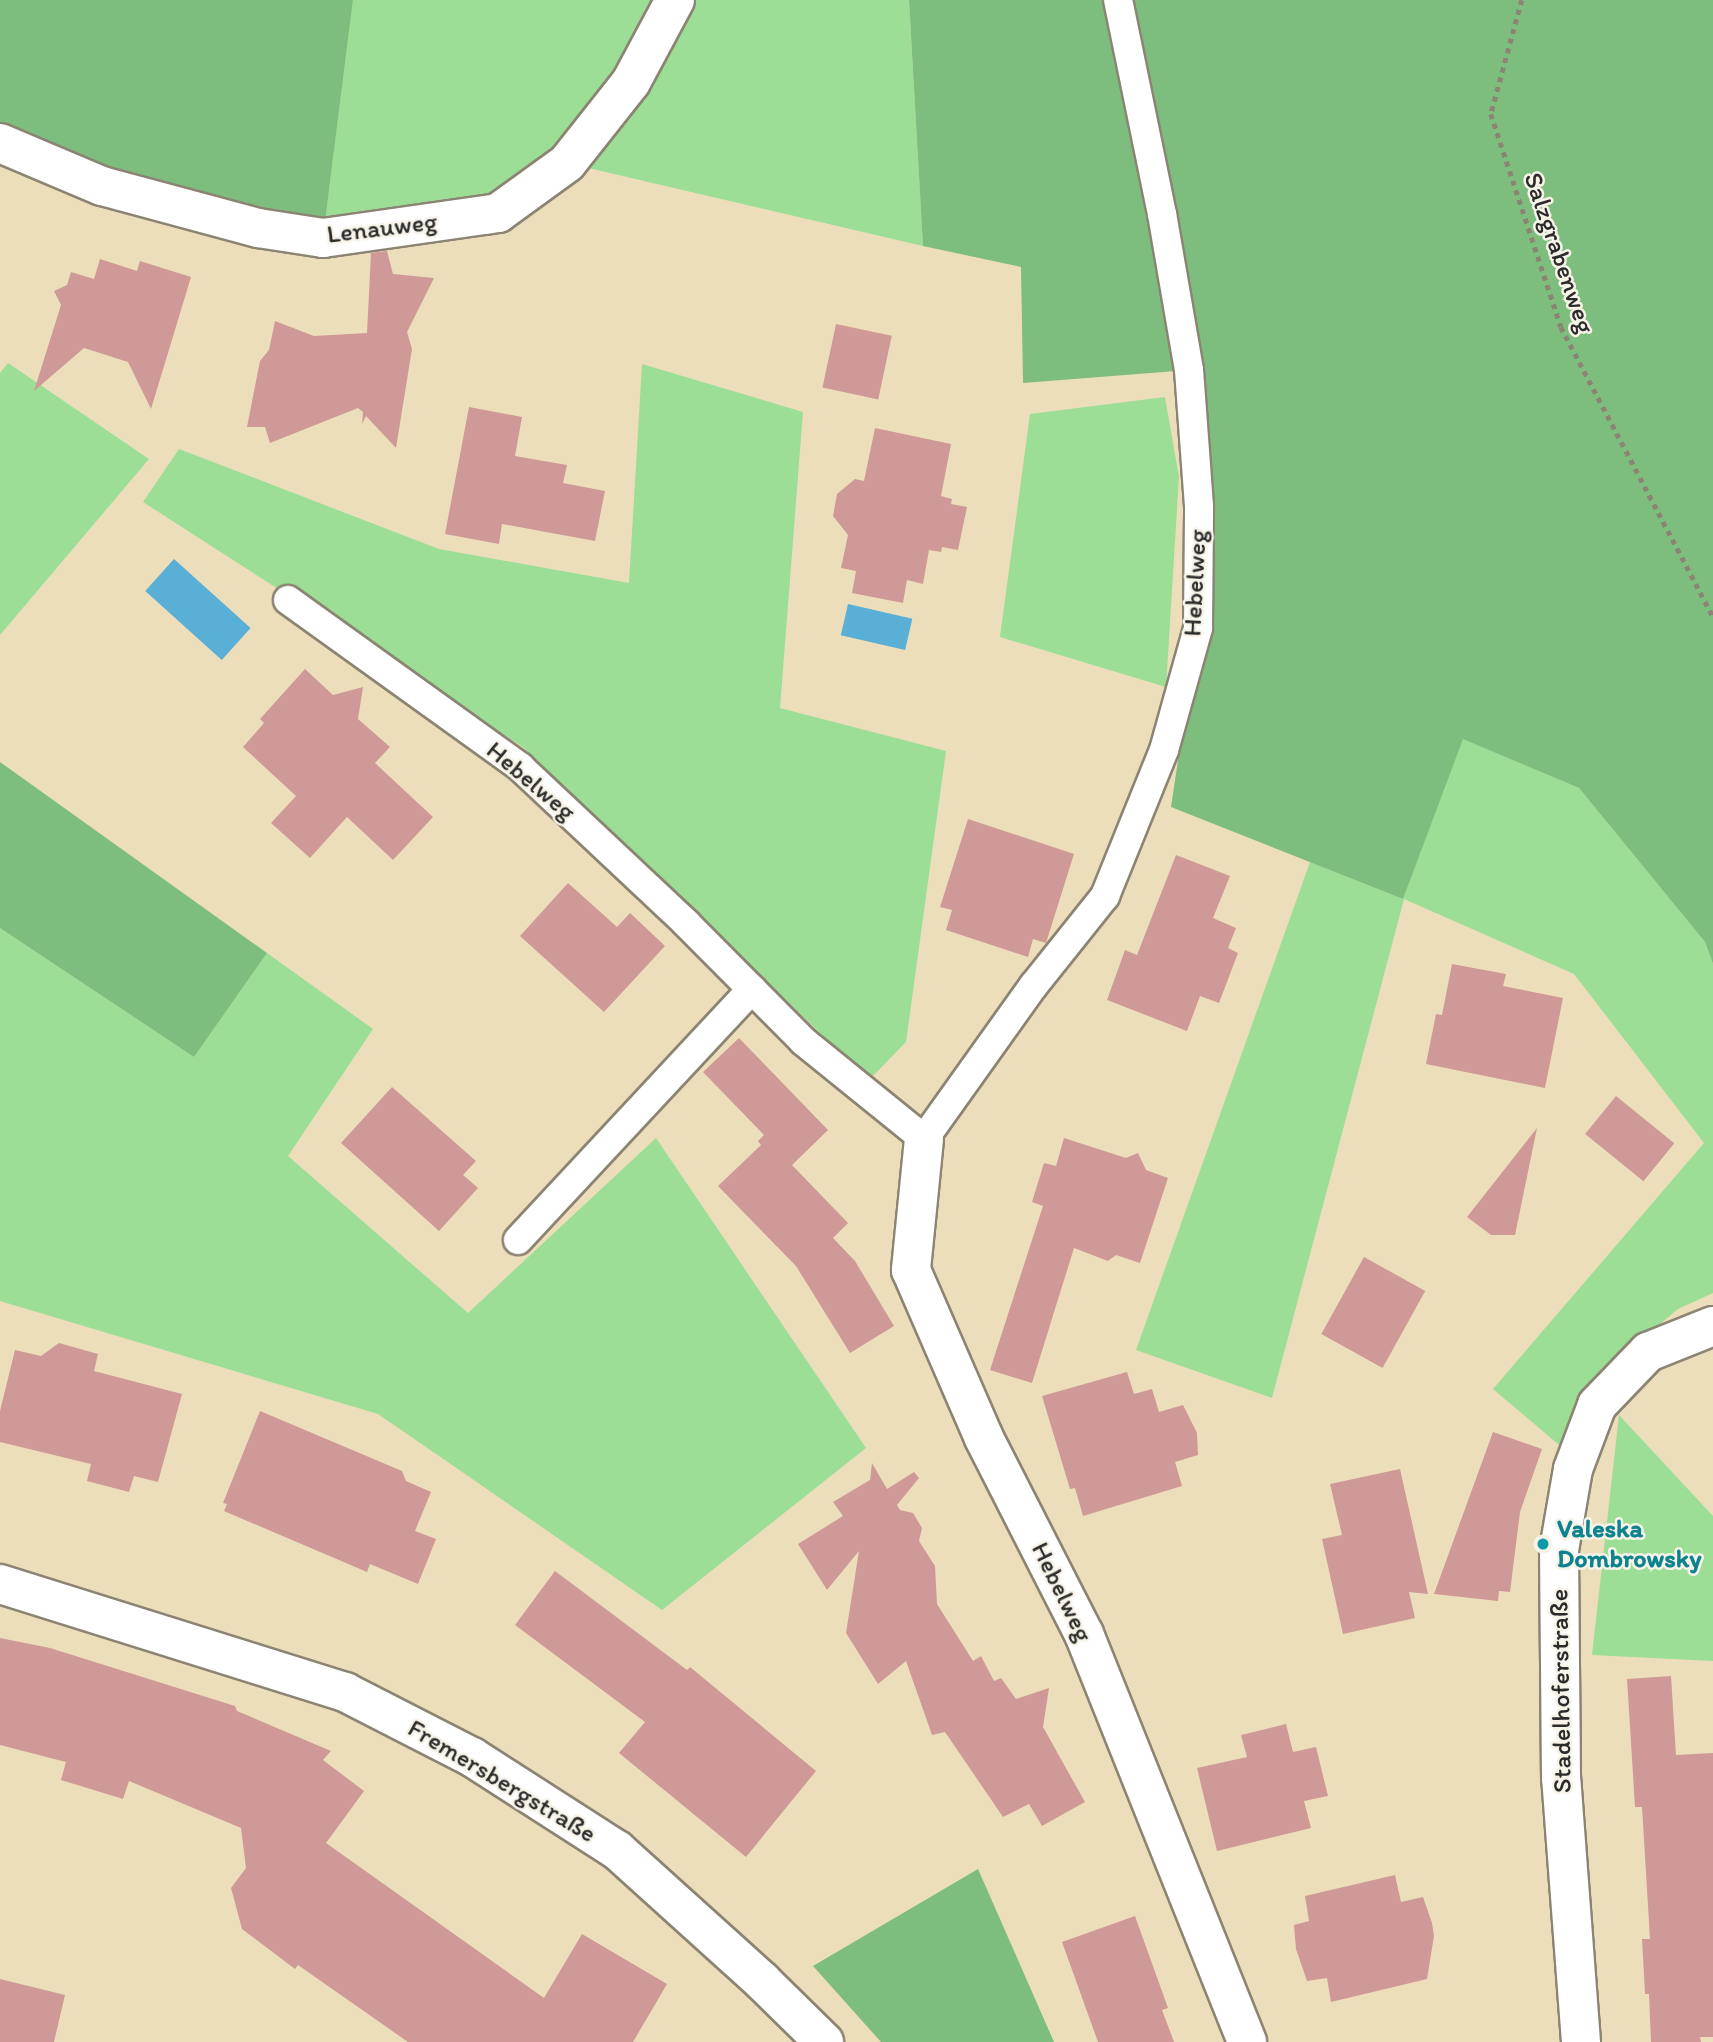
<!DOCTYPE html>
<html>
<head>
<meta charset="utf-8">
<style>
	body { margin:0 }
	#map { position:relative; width:1713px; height:2042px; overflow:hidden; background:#eddebb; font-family:Itim,sans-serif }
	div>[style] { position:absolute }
	.green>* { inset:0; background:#9cde95 }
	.forest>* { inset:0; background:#7dbd7e }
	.water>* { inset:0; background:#59afd6; transform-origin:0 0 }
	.building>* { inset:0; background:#cf9997; transform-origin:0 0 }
	.path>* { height:4.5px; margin-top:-2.25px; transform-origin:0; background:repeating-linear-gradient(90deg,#8c8473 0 5px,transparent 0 10px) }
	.roads { filter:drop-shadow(2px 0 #8c8473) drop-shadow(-2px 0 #8c8473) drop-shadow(0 2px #8c8473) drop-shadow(0 -2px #8c8473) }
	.service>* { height:28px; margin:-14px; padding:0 14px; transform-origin:14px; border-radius:14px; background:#fff }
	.minor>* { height:38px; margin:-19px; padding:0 19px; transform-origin:19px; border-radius:19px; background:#fff }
	.secondary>* { height:38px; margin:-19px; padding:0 19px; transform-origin:19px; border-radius:19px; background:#fff }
	.dots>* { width:19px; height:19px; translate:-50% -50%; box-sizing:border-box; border:4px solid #f7f3e8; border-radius:50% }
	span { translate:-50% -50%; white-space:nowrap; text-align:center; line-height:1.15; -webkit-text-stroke:5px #f7f3e8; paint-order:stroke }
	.street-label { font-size:26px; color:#2b2b2b }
	.culture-label { font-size:26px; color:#0d838f; font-weight:700 }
	.left { translate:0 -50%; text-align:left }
</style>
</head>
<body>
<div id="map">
	<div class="green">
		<i style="clip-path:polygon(353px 0,909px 0,923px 246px,567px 163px,498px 213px,323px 238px)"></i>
		<i style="clip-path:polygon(8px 363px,149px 459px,0 635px,0 373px)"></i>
		<i style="clip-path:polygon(642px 364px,803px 412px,780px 708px,946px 751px,906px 1042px,869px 1080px,523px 747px,143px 502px,179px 449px,439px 549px,629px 583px)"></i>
		<i style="clip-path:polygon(1165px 397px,1179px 477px,1166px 687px,1000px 637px,1030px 414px)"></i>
		<i style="clip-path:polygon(1462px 738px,1579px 788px,1705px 942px,1713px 964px,1713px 1293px,1678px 1309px,1607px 1368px,1565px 1450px,1493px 1389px,1704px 1143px,1574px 974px,1404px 899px,1272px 1398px,1136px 1350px,1310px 862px,1403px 899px)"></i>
		<i style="clip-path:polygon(0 928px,194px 1057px,267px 953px,373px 1029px,288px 1156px,468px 1313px,656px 1138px,866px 1448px,662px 1610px,378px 1414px,0 1301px)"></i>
		<i style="clip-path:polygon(1619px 1415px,1713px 1516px,1713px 1661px,1592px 1655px)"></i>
	</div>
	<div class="forest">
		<i style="clip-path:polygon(0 0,353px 0,323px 238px,0 143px)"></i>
		<i style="clip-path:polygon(909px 0,1713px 0,1713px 964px,1705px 942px,1579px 788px,1463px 739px,1403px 899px,1171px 807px,1198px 628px,1189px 370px,1023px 383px,1021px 267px,923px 246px)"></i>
		<i style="clip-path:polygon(0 762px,267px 953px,194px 1057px,0 928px)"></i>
		<i style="clip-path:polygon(978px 1869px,1054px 2042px,881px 2042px,813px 1966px)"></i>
	</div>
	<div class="water">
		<i style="left:174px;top:559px;width:103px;height:43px;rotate:42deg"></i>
		<i style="left:848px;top:604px;width:66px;height:32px;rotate:13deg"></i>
	</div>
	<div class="building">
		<i style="clip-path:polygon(387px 251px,393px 274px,434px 278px,407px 332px,412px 349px,396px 448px,366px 416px,362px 424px,363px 412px,358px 408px,270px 443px,265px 427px,247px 427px,260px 361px,269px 350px,275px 321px,314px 336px,367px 333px,371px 253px)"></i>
		<i style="clip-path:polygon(100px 259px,137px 271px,140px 261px,191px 277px,151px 409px,128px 362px,84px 348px,34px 391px,61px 305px,54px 291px,67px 285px,71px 272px,94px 279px)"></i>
		<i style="left:836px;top:324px;width:57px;height:65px;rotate:12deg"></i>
		<i style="clip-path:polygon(469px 407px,522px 417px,515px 456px,567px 465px,563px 483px,605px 491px,595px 541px,502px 524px,499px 544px,445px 534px)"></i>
		<i style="clip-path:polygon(875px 428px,951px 444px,941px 496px,952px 499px,951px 504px,967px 507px,958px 550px,942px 547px,941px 552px,929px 550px,923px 584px,907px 580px,903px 603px,852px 593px,856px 571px,841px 568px,848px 535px,833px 516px,837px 494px,855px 479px,864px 481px)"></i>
		<i style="clip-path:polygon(305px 669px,333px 695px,363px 687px,358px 719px,390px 747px,375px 763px,433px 817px,393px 860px,347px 817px,310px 858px,271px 823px,296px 796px,243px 747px,264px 723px,260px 719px)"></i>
		<i style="clip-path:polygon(968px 819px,1074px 854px,1046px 943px,1033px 939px,1028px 957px,946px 930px,952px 910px,940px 907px)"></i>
		<i style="clip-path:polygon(1176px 855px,1230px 876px,1213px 918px,1236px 928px,1228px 948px,1238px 953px,1219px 1003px,1200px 996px,1187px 1031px,1107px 1000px,1125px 950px,1137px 955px)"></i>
		<i style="clip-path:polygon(568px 883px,617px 927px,630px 913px,665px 946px,604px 1012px,520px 936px)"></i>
		<i style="clip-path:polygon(1452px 964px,1506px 974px,1503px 986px,1563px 998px,1545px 1088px,1426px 1064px,1436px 1014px,1442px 1015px)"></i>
		<i style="clip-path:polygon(739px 1038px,828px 1130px,792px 1165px,848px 1223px,833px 1238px,855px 1261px,894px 1326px,850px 1353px,796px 1266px,718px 1186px,761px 1145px,758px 1141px,764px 1135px,703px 1072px)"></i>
		<i style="clip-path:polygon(392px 1087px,476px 1161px,463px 1175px,478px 1188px,439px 1231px,341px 1143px)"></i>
		<i style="left:1616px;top:1096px;width:75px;height:49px;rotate:39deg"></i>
		<i style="clip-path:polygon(1537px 1128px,1515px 1235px,1491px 1235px,1467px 1217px)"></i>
		<i style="clip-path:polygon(1064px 1138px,1126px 1158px,1138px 1153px,1146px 1170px,1168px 1178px,1140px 1263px,1116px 1255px,1108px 1261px,1074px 1248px,1032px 1383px,990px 1370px,1043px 1206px,1032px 1202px,1044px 1163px,1056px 1166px)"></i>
		<i style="left:1364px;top:1257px;width:70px;height:88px;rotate:29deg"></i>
		<i style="clip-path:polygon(59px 1343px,98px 1354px,94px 1371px,182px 1394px,158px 1482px,134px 1476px,129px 1492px,87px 1481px,91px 1464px,0 1442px,0 1411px,15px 1350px,41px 1356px)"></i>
		<i style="clip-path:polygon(1127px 1372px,1134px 1394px,1152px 1389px,1159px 1412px,1183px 1405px,1197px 1433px,1198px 1455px,1175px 1462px,1182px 1486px,1083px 1516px,1075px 1488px,1070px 1489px,1042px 1396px)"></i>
		<i style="clip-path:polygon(260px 1411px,402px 1471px,406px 1481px,431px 1492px,415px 1531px,436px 1539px,418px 1584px,370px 1564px,367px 1572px,224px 1511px,227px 1504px,223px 1503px)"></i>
		<i style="clip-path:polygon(1493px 1432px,1542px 1449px,1520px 1512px,1510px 1592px,1499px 1591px,1498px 1601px,1434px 1594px)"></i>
		<i style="clip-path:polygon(872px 1463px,887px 1489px,914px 1472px,919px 1478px,897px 1505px,900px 1510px,913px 1513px,922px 1528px,919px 1541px,935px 1566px,937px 1604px,973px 1661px,981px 1656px,994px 1681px,1001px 1678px,1016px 1699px,1049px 1688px,1043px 1727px,1085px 1802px,1042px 1826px,1029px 1804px,1003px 1817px,945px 1732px,932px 1735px,906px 1661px,878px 1684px,846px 1633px,859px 1551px,827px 1590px,798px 1544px,843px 1516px,833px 1502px,870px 1480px)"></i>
		<i style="clip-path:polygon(1400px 1469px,1428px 1594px,1409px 1592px,1415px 1618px,1343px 1634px,1322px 1539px,1342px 1535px,1330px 1484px)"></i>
		<i style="clip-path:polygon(555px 1571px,687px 1670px,690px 1667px,816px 1771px,746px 1857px,619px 1753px,645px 1722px,515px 1625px)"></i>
		<i style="clip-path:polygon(0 1638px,50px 1648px,235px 1706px,237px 1711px,331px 1751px,323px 1760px,364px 1791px,326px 1843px,544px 1998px,582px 1934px,667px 1984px,633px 2042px,408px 2042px,298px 1965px,295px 1969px,242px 1929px,231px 1888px,246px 1868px,241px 1828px,129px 1781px,123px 1799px,61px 1780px,66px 1762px,0 1745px)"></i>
		<i style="clip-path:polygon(1671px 1676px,1676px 1755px,1713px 1753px,1713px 2037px,1700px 2037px,1701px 2042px,1651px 2042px,1649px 1994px,1645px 1994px,1642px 1939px,1650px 1939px,1642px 1807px,1635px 1807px,1627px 1679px)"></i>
		<i style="clip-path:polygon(1286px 1724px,1293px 1752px,1316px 1747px,1328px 1796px,1304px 1801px,1311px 1828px,1217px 1851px,1197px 1768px,1247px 1757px,1241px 1735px)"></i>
		<i style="clip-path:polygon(1395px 1875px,1401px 1902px,1423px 1897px,1432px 1923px,1434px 1936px,1427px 1979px,1331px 2002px,1327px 1978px,1307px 1981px,1296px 1949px,1294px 1925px,1309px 1921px,1305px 1896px)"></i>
		<i style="clip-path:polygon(1135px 1916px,1168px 2008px,1162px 2010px,1174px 2042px,1098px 2042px,1062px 1942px)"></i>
		<i style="clip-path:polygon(0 1979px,65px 1995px,54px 2042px,0 2042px)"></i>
	</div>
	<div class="path">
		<i style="left:1522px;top:0;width:118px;rotate:105.2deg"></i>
		<i style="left:1491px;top:114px;width:224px;rotate:71.8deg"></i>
		<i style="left:1561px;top:327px;width:327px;rotate:62.3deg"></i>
	</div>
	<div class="roads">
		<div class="service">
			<i style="left:288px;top:600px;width:286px;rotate:35.7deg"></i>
			<i style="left:520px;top:767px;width:228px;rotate:43.2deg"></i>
			<i style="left:686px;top:923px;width:166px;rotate:45.2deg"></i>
			<i style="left:803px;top:1041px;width:156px;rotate:39deg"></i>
			<i style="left:924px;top:1139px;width:189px;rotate:-54.5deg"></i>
			<i style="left:1034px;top:985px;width:114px;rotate:-51.4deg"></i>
			<i style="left:1105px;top:896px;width:157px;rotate:-68deg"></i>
			<i style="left:1164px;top:750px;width:127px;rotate:-74.4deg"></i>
			<i style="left:1198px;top:628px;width:122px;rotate:-89.5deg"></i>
			<i style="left:1199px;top:506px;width:136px;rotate:-94.2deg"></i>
			<i style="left:1189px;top:370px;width:158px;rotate:-99.8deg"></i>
			<i style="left:1162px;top:214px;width:218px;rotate:-101.6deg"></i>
			<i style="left:518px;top:1240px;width:343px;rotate:-47deg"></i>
		</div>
		<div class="minor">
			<i style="left:0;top:143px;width:111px;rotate:22.9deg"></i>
			<i style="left:102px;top:186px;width:162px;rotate:15.1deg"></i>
			<i style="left:258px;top:228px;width:66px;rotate:8.7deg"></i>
			<i style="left:323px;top:238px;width:177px;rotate:-8.1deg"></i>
			<i style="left:498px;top:213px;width:85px;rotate:-35.9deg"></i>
			<i style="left:567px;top:163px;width:103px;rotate:-51.7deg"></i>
			<i style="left:631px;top:82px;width:93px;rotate:-61.8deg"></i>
			<i style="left:924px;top:1139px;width:132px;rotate:95.7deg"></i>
			<i style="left:911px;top:1270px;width:183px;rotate:66.5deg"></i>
			<i style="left:984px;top:1438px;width:220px;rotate:63deg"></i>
			<i style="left:1084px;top:1634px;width:439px;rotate:68.2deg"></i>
			<i style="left:1581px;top:2042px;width:265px;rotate:-94.3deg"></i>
			<i style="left:1561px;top:1778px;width:228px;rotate:-90.5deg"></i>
			<i style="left:1559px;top:1550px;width:82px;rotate:-80.2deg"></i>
			<i style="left:1573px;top:1469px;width:68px;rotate:-69.4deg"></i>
			<i style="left:1597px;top:1405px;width:74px;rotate:-46.1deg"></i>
			<i style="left:1648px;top:1352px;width:70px;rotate:-21.8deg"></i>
		</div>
		<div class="secondary">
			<i style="left:0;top:1584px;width:362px;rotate:17.4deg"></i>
			<i style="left:345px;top:1692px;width:143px;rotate:27.1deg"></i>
			<i style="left:472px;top:1757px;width:172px;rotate:32.7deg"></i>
			<i style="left:617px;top:1850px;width:195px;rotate:42.1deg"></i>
			<i style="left:762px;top:1981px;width:87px;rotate:44.5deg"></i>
		</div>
	</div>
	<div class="dots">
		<i style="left:1543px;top:1544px;background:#0f9aa8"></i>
	</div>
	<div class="street-label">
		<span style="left:382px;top:228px;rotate:-7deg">Lenauweg</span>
		<span style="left:1559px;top:253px;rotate:71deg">Salzgrabenweg</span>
		<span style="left:1195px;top:583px;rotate:-87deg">Hebelweg</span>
		<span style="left:531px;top:781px;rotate:40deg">Hebelweg</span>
		<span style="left:1062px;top:1592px;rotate:64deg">Hebelweg</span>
		<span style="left:1561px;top:1691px;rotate:-91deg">Stadelhoferstraße</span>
		<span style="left:502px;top:1781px;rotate:31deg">Fremersbergstraße</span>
	</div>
	<div class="culture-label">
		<span class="left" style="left:1557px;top:1544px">Valeska<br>Dombrowsky</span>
	</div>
</div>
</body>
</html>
